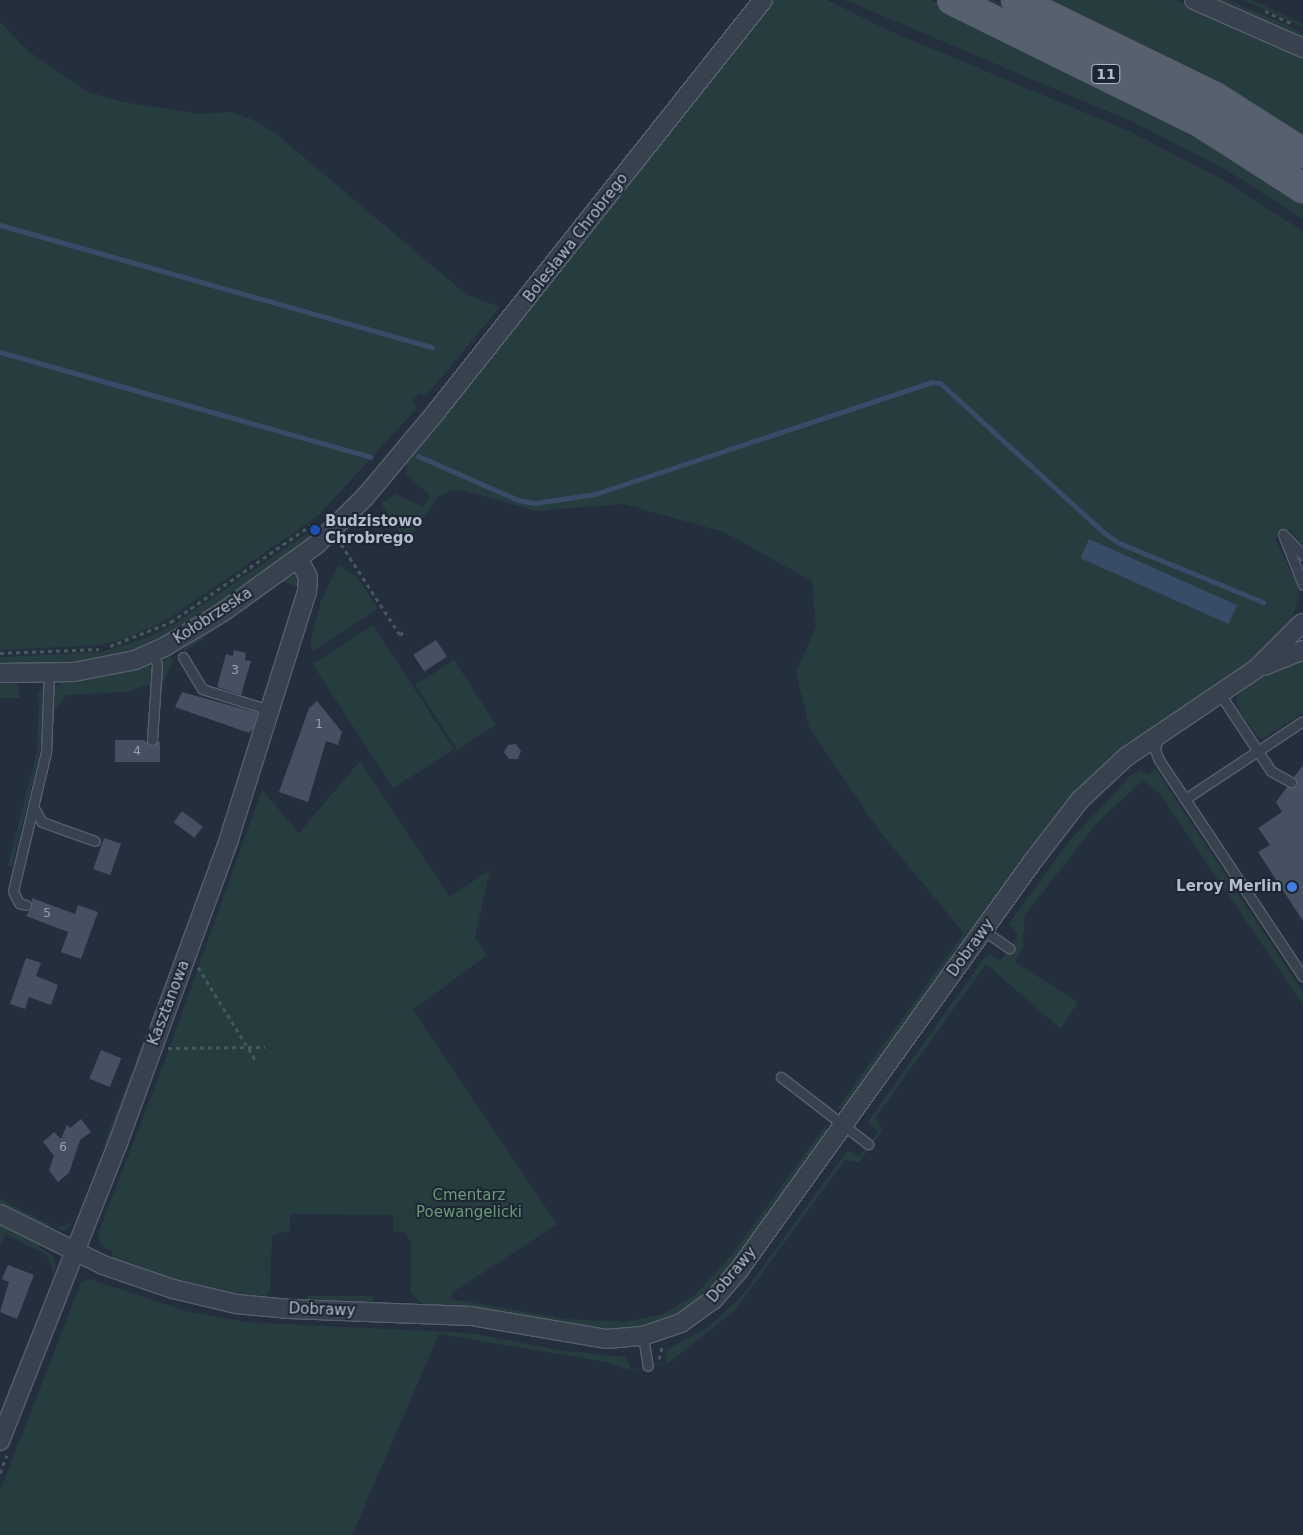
<!DOCTYPE html>
<html>
<head>
<meta charset="utf-8">
<style>
	body { margin:0 }
	#map { position:relative; width:1303px; height:1535px; overflow:hidden; background:#242f3e; font-family:"DejaVu Sans",sans-serif }
	div>[style] { position:absolute }
	.green>* { inset:0; background:#263c3f; transform-origin:0 0 }
	.water>* { inset:0; background:#394c67; transform-origin:0 0 }
	.stream>* { height:5px; margin:-2.5px; padding:0 2.5px; transform-origin:2.5px; border-radius:2.5px; background:#394c67 }
	.building>* { inset:0; background:#455162; transform-origin:0 0 }
	.path>* { height:3px; margin-top:-1.5px; transform-origin:0; background:repeating-linear-gradient(90deg,#44595c 0 4px,transparent 0 8px) }
	.roads { filter:drop-shadow(1px 0 #565f6c) drop-shadow(-1px 0 #565f6c) drop-shadow(0 1px #565f6c) drop-shadow(0 -1px #565f6c) }
	.service>* { height:9px; margin:-4.5px; padding:0 4.5px; transform-origin:4.5px; border-radius:4.5px; background:#38414e }
	.minor>* { height:18px; margin:-9px; padding:0 9px; transform-origin:9px; border-radius:9px; background:#38414e }
	.primary>* { height:28px; margin:-14px; padding:0 14px; transform-origin:14px; border-radius:14px; background:#56606e }
	.dots>* { width:14px; height:14px; translate:-50% -50%; box-sizing:border-box; border:2px solid #1d2633; border-radius:50% }
	span { translate:-50% -50%; white-space:nowrap; text-align:center; line-height:1.15; -webkit-text-stroke:4px #1d2633; paint-order:stroke }
	.number-label { font-size:12px; color:#98a1af }
	.number-label span { -webkit-text-stroke-width:0 }
	.shield-label span { padding:1px 4px; background:#1d2633; border:1px solid; border-radius:4px; -webkit-text-stroke-width:0 }
	.shield-label { font-size:14px; color:#b4bcc9; font-weight:700 }
	.street-label { font-size:15px; color:#b4bcc9 }
	.poi-label { font-size:15px; color:#b4bcc9; font-weight:700 }
	.left { translate:0 -50%; text-align:left }
	.right { translate:-100% -50%; text-align:right }
	.park-label { font-size:15px; color:#6b9a76 }
</style>
</head>
<body>
<div id="map">
	<div class="green">
		<i style="clip-path:polygon(772px 0,827px 0,890px 31px,1129px 131px,1220px 178px,1303px 231px,1303px 546px,1290px 529px,1275px 538px,1298px 587px,1299px 597px,1289px 629px,1245px 667px,1120px 752px,846px 1108px,837px 1109px,964px 933px,880px 832px,809px 727px,796px 672px,816px 627px,812px 581px,724px 532px,624px 504px,535px 511px,462px 490px,450px 491px,438px 496px,406px 543px,381px 503px,396px 494px,423px 507px,431px 496px,406px 475px,407px 459px)"></i>
		<i style="clip-path:polygon(845px 0,931px 0,1138px 101px,1303px 200px,1303px 219px,1225px 169px,1133px 122px)"></i>
		<i style="clip-path:polygon(974px 0,994px 0,1151px 75px,1303px 165px,1303px 176px)"></i>
		<i style="clip-path:polygon(1038px 0,1175px 0,1303px 57px,1303px 141px)"></i>
		<i style="clip-path:polygon(1215px 0,1228px 0,1286px 25px,1303px 34px,1303px 39px)"></i>
		<i style="clip-path:polygon(1243px 0,1252px 0,1303px 24px,1303px 27px)"></i>
		<i style="clip-path:polygon(0 22px,28px 51px,88px 92px,123px 102px,199px 114px,230px 112px,251px 119px,275px 133px,467px 295px,500px 307px,426px 396px,420px 393px,412px 401px,418px 407px,318px 516px,168px 619px,127px 638px,101px 645px,0 650px)"></i>
		<i style="clip-path:polygon(423px 412px,381px 468px,331px 520px,329px 518px,371px 474px)"></i>
		<i style="clip-path:polygon(321px 524px,324px 527px,311px 539px,220px 604px,164px 639px,133px 652px,74px 664px,0 665px,0 657px,102px 652px,146px 638px,173px 625px)"></i>
		<i style="clip-path:polygon(338px 565px,357px 577px,378px 609px,313px 651px,310px 643px,321px 601px)"></i>
		<i style="clip-path:polygon(297px 576px,300px 580px,299px 588px,281px 581px,183px 653px,185px 644px,286px 577px)"></i>
		<i style="left:373px;top:625px;width:148px;height:72px;rotate:57deg"></i>
		<i style="clip-path:polygon(169px 654px,173px 660px,163px 684px,160px 683px,162px 662px)"></i>
		<i style="clip-path:polygon(1303px 656px,1303px 713px,1264px 738px,1258px 738px,1237px 708px,1236px 696px,1270px 671px)"></i>
		<i style="left:454px;top:660px;width:77px;height:46px;rotate:57deg"></i>
		<i style="clip-path:polygon(149px 664px,152px 669px,152px 683px,127px 692px,67px 695px,54px 710px,54px 689px,65px 680px,102px 677px)"></i>
		<i style="clip-path:polygon(0 681px,17px 681px,20px 698px,0 698px)"></i>
		<i style="clip-path:polygon(40px 689px,44px 689px,40px 752px,12px 867px,8px 866px,37px 751px,39px 697px,36px 697px)"></i>
		<i style="clip-path:polygon(360px 761px,450px 897px,490px 870px,475px 937px,487px 955px,413px 1010px,557px 1224px,452px 1293px,451px 1299px,566px 1319px,627px 1322px,663px 1314px,694px 1296px,732px 1255px,826px 1125px,826px 1135px,736px 1262px,708px 1294px,677px 1316px,642px 1328px,608px 1331px,473px 1309px,423px 1305px,411px 1293px,411px 1242px,404px 1232px,393px 1232px,393px 1215px,290px 1214px,290px 1231px,277px 1233px,272px 1237px,270px 1291px,262px 1299px,192px 1287px,110px 1260px,113px 1252px,101px 1246px,98px 1234px,169px 1050px,173px 1049px,174px 1046px,170px 1046px,198px 969px,201px 973px,199px 965px,262px 790px,299px 833px)"></i>
		<i style="clip-path:polygon(1156px 769px,1303px 992px,1303px 1005px,1160px 794px,1143px 780px,1096px 824px,1025px 915px,1023px 946px,1015px 962px,1078px 1002px,1061px 1029px,986px 964px,876px 1117px,882px 1131px,859px 1162px,845px 1160px,735px 1310px,670px 1362px,631px 1371px,606px 1362px,439px 1334px,352px 1535px,0 1535px,0 1491px,81px 1283px,89px 1279px,186px 1311px,245px 1322px,470px 1333px,566px 1351px,626px 1357px,631px 1370px,667px 1362px,666px 1350px,708px 1327px,741px 1297px,846px 1152px,851px 1151px,860px 1157px,878px 1131px,869px 1124px,869px 1120px,985px 957px,990px 954px,1000px 961px,1006px 953px,1018px 935px,1009px 924px,1066px 845px,1129px 777px,1139px 770px,1148px 775px)"></i>
		<i style="clip-path:polygon(204px 878px,205px 883px,181px 949px,177px 951px)"></i>
		<i style="clip-path:polygon(172px 965px,174px 969px,140px 1061px,134px 1065px)"></i>
		<i style="clip-path:polygon(131px 1073px,133px 1080px,109px 1144px,103px 1147px)"></i>
		<i style="clip-path:polygon(0 1199px,57px 1228px,72px 1223px,65px 1231px,50px 1226px,47px 1230px,0 1205px)"></i>
		<i style="clip-path:polygon(0 1222px,41px 1243px,39px 1247px,53px 1256px,56px 1267px,47px 1290px,53px 1272px,47px 1255px,6px 1234px,0 1245px)"></i>
		<i style="left:307px;top:1296px;width:66px;height:8px"></i>
	</div>
	<div class="water">
		<i style="left:1089px;top:539px;width:162px;height:21px;rotate:24deg"></i>
	</div>
	<div class="stream">
		<i style="left:0;top:225px;width:449px;rotate:15.8deg"></i>
		<i style="left:0;top:352px;width:385px;rotate:15.8deg"></i>
		<i style="left:418px;top:456px;width:109px;rotate:23.7deg"></i>
		<i style="left:518px;top:500px;width:17px;rotate:10deg"></i>
		<i style="left:535px;top:503px;width:61px;rotate:-8.5deg"></i>
		<i style="left:595px;top:494px;width:354px;rotate:-18.4deg"></i>
		<i style="left:931px;top:382px;width:9px;rotate:6deg"></i>
		<i style="left:940px;top:383px;width:221px;rotate:42.4deg"></i>
		<i style="left:1103px;top:532px;width:19px;rotate:35deg"></i>
		<i style="left:1119px;top:543px;width:156px;rotate:22.3deg"></i>
	</div>
	<div class="building">
		<i style="left:436px;top:640px;width:20px;height:27px;rotate:57deg"></i>
		<i style="clip-path:polygon(234px 650px,246px 653px,245px 660px,251px 661px,241px 695px,217px 687px,226px 654px,233px 656px)"></i>
		<i style="clip-path:polygon(182px 692px,258px 713px,253px 729px,249px 733px,175px 707px)"></i>
		<i style="clip-path:polygon(317px 701px,342px 732px,338px 745px,326px 741px,308px 802px,279px 792px,309px 708px)"></i>
		<i style="clip-path:polygon(115px 740px,144px 740px,152px 746px,160px 741px,160px 762px,115px 762px)"></i>
		<i style="clip-path:polygon(516px 744px,521px 751px,518px 759px,509px 759px,504px 752px,508px 745px)"></i>
		<i style="clip-path:polygon(1303px 765px,1303px 921px,1258px 852px,1270px 845px,1258px 828px,1282px 812px,1276px 802px,1287px 787px,1296px 785px,1294px 777px)"></i>
		<i style="left:182px;top:811px;width:26px;height:14px;rotate:37deg"></i>
		<i style="left:104px;top:838px;width:18px;height:33px;rotate:19deg"></i>
		<i style="clip-path:polygon(32px 898px,75px 914px,78px 905px,98px 912px,81px 959px,61px 952px,68px 932px,26px 916px,32px 907px)"></i>
		<i style="clip-path:polygon(26px 958px,41px 963px,36px 976px,58px 985px,51px 1005px,29px 997px,25px 1009px,10px 1004px)"></i>
		<i style="left:101px;top:1050px;width:22px;height:31px;rotate:22deg"></i>
		<i style="clip-path:polygon(81px 1119px,91px 1132px,80px 1140px,69px 1173px,58px 1182px,49px 1170px,54px 1156px,43px 1142px,54px 1132px,61px 1139px,67px 1125px,70px 1128px)"></i>
		<i style="clip-path:polygon(8px 1265px,34px 1275px,17px 1319px,0 1312px,9px 1282px,2px 1279px)"></i>
	</div>
	<div class="path">
		<i style="left:1265px;top:11px;width:31px;rotate:25deg"></i>
		<i style="left:341px;top:544px;width:108px;rotate:57deg"></i>
		<i style="left:400px;top:635px;width:4px;rotate:-45deg"></i>
		<i style="left:110px;top:646px;width:66px;rotate:-21.5deg"></i>
		<i style="left:171px;top:622px;width:170px;rotate:-34.7deg"></i>
		<i style="left:0;top:653px;width:99px;rotate:-2.3deg"></i>
		<i style="left:198px;top:967px;width:110px;rotate:58.3deg"></i>
		<i style="left:168px;top:1048px;width:97px;rotate:-0.6deg"></i>
		<i style="left:659px;top:1359px;width:12px;rotate:-76deg"></i>
		<i style="left:0;top:1473px;width:19px;rotate:-69deg"></i>
	</div>
	<div class="roads">
		<div class="service">
			<i style="left:1283px;top:534px;width:55px;rotate:68.6deg"></i>
			<i style="left:1286px;top:537px;width:25px;rotate:47deg"></i>
			<i style="left:183px;top:657px;width:37px;rotate:59deg"></i>
			<i style="left:202px;top:689px;width:71px;rotate:17.2deg"></i>
			<i style="left:49px;top:672px;width:80px;rotate:92.1deg"></i>
			<i style="left:46px;top:752px;width:57px;rotate:103.3deg"></i>
			<i style="left:33px;top:807px;width:17px;rotate:59deg"></i>
			<i style="left:42px;top:822px;width:56px;rotate:19.7deg"></i>
			<i style="left:1220px;top:694px;width:92px;rotate:56.5deg"></i>
			<i style="left:1271px;top:771px;width:23px;rotate:29deg"></i>
			<i style="left:1158px;top:738px;width:12px;rotate:104deg"></i>
			<i style="left:1155px;top:750px;width:11px;rotate:68deg"></i>
			<i style="left:1159px;top:760px;width:260px;rotate:56.4deg"></i>
			<i style="left:152px;top:740px;width:76px;rotate:-86.2deg"></i>
			<i style="left:157px;top:664px;width:12px;rotate:-110deg"></i>
			<i style="left:1185px;top:799px;width:141px;rotate:-33.5deg"></i>
			<i style="left:26px;top:905px;width:7px;rotate:-164deg"></i>
			<i style="left:19px;top:903px;width:13px;rotate:-117deg"></i>
			<i style="left:13px;top:891px;width:86px;rotate:-76.6deg"></i>
			<i style="left:983px;top:930px;width:32px;rotate:35deg"></i>
			<i style="left:781px;top:1077px;width:110px;rotate:37.6deg"></i>
			<i style="left:643px;top:1336px;width:30px;rotate:81deg"></i>
		</div>
		<div class="minor">
			<i style="left:1194px;top:0;width:119px;rotate:23.8deg"></i>
			<i style="left:1264px;top:666px;width:42px;rotate:-22.3deg"></i>
			<i style="left:0;top:673px;width:74px;rotate:-0.8deg"></i>
			<i style="left:74px;top:672px;width:62px;rotate:-11.1deg"></i>
			<i style="left:135px;top:660px;width:34px;rotate:-24deg"></i>
			<i style="left:166px;top:646px;width:66px;rotate:-30.8deg"></i>
			<i style="left:223px;top:612px;width:115px;rotate:-35.8deg"></i>
			<i style="left:316px;top:545px;width:69px;rotate:-44.4deg"></i>
			<i style="left:365px;top:497px;width:111px;rotate:-50.1deg"></i>
			<i style="left:436px;top:412px;width:526px;rotate:-51.56deg"></i>
			<i style="left:0;top:1214px;width:115px;rotate:26.3deg"></i>
			<i style="left:103px;top:1265px;width:74px;rotate:18.9deg"></i>
			<i style="left:173px;top:1289px;width:65px;rotate:13.4deg"></i>
			<i style="left:236px;top:1304px;width:54px;rotate:5.3deg"></i>
			<i style="left:290px;top:1309px;width:181px;rotate:2.2deg"></i>
			<i style="left:471px;top:1316px;width:138px;rotate:9.6deg"></i>
			<i style="left:607px;top:1339px;width:36px;rotate:-5deg"></i>
			<i style="left:643px;top:1336px;width:40px;rotate:-18.9deg"></i>
			<i style="left:681px;top:1323px;width:39px;rotate:-36deg"></i>
			<i style="left:713px;top:1300px;width:40px;rotate:-49deg"></i>
			<i style="left:739px;top:1270px;width:504px;rotate:-54.29deg"></i>
			<i style="left:1033px;top:861px;width:77px;rotate:-52.4deg"></i>
			<i style="left:1080px;top:800px;width:63px;rotate:-43.1deg"></i>
			<i style="left:1126px;top:757px;width:157px;rotate:-34.1deg"></i>
			<i style="left:1256px;top:669px;width:65px;rotate:-45deg"></i>
			<i style="left:0;top:1441px;width:321px;rotate:-68.4deg"></i>
			<i style="left:118px;top:1143px;width:324px;rotate:-69.9deg"></i>
			<i style="left:229px;top:839px;width:259px;rotate:-72.5deg"></i>
			<i style="left:307px;top:592px;width:15px;rotate:-86deg"></i>
			<i style="left:308px;top:577px;width:21px;rotate:-118deg"></i>
		</div>
		<div class="primary">
			<i style="left:952px;top:0;width:276px;rotate:26.2deg"></i>
			<i style="left:1200px;top:122px;width:122px;rotate:32.7deg"></i>
			<i style="left:1016px;top:0;width:221px;rotate:26deg"></i>
			<i style="left:1215px;top:97px;width:104px;rotate:32.5deg"></i>
		</div>
	</div>
	<div class="dots">
		<i style="left:315px;top:530px;background:#1a4fb4"></i>
		<i style="left:1292px;top:887px;background:#3f7fe0"></i>
	</div>
	<div class="number-label">
		<span style="left:235px;top:671px">3</span>
		<span style="left:319px;top:725px">1</span>
		<span style="left:137px;top:752px">4</span>
		<span style="left:47px;top:914px">5</span>
		<span style="left:63px;top:1148px">6</span>
	</div>
	<div class="shield-label">
		<span style="left:1106px;top:74px">11</span>
	</div>
	<div class="street-label">
		<span style="left:576px;top:238px;rotate:-52deg">Bolesława Chrobrego</span>
		<span style="left:213px;top:616px;rotate:-33deg">Kołobrzeska</span>
		<span style="left:971px;top:948px;rotate:-54deg">Dobrawy</span>
		<span style="left:169px;top:1003px;rotate:-69deg">Kasztanowa</span>
		<span style="left:732px;top:1275px;rotate:-50deg">Dobrawy</span>
		<span style="left:322px;top:1310px;rotate:2deg">Dobrawy</span>
	</div>
	<div class="poi-label">
		<span class="left" style="left:325px;top:530px">Budzistowo<br>Chrobrego</span>
		<span class="right" style="left:1282px;top:887px">Leroy Merlin</span>
	</div>
	<div class="park-label">
		<span style="left:469px;top:1204px">Cmentarz<br>Poewangelicki</span>
	</div>
</div>
</body>
</html>
